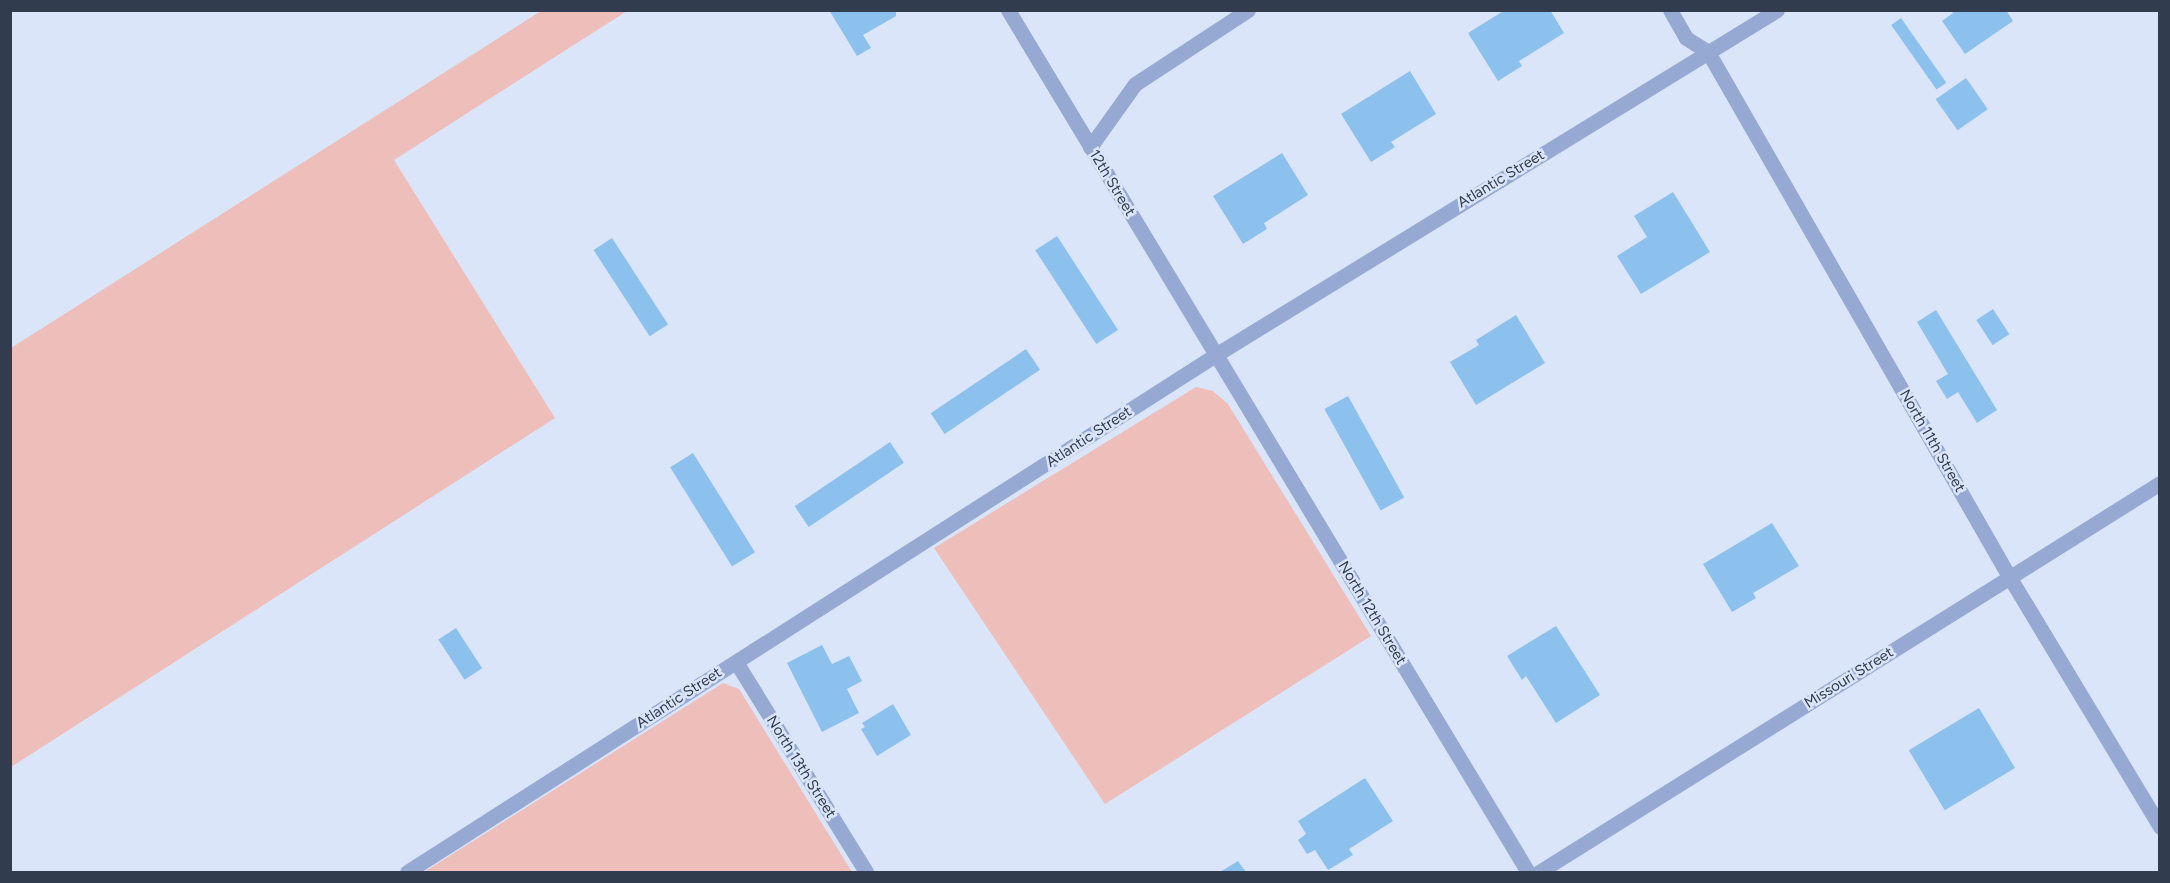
<!DOCTYPE html>
<html>
<head>
<meta charset="utf-8">
<style>
	body { margin:0 }
	#map { position:relative; width:2170px; height:883px; overflow:hidden; background:#dbe5f9; font-family:Figtree,sans-serif }
	div>[style] { position:absolute }
	.green>* { inset:0; background:#eebeba }
	.building>* { inset:0; background:#8dc1ed; transform-origin:0 0 }
	.lane>* { height:15px; margin:-7.5px; padding:0 7.5px; transform-origin:7.5px; border-radius:7.5px; background:#95a9d2 }
	.street>* { height:15px; margin:-7.5px; padding:0 7.5px; transform-origin:7.5px; border-radius:7.5px; background:#95a9d2 }
	span { translate:-50% -50%; white-space:nowrap; text-align:center; line-height:1.15; -webkit-text-stroke:5px #dbe5f9; paint-order:stroke }
	.street-label { font-size:15px; color:#323c4f }
	.frame { position:absolute; inset:0; border:12px solid #323c4f; pointer-events:none }
</style>
</head>
<body>
<div id="map">
	<div class="green">
		<i style="clip-path:polygon(541px 11px,627px 11px,394px 160px,555px 418px,11px 767px,11px 348px)"></i>
		<i style="clip-path:polygon(1196px 387px,1213px 391px,1228px 404px,1371px 636px,1105px 804px,934px 548px)"></i>
		<i style="clip-path:polygon(723px 683px,739px 689px,852px 872px,424px 872px)"></i>
	</div>
	<div class="building">
		<i style="clip-path:polygon(829px 10px,896px 10px,896px 16px,863px 35px,871px 48px,857px 56px)"></i>
		<i style="clip-path:polygon(1505px 10px,1550px 10px,1564px 33px,1519px 61px,1522px 66px,1498px 81px,1468px 33px)"></i>
		<i style="clip-path:polygon(1951px 10px,2006px 10px,2013px 21px,1965px 54px,1942px 21px,1953px 13px)"></i>
		<i style="left:1901px;top:18px;width:79px;height:12px;rotate:55deg"></i>
		<i style="clip-path:polygon(1410px 71px,1436px 114px,1391px 142px,1395px 147px,1371px 162px,1341px 114px)"></i>
		<i style="left:1966px;top:78px;width:38px;height:37px;rotate:55deg"></i>
		<i style="clip-path:polygon(1282px 153px,1308px 195px,1264px 223px,1267px 229px,1243px 244px,1213px 196px)"></i>
		<i style="clip-path:polygon(1673px 192px,1710px 252px,1641px 294px,1617px 256px,1647px 237px,1634px 216px)"></i>
		<i style="left:1057px;top:236px;width:112px;height:26px;rotate:57deg"></i>
		<i style="left:612px;top:238px;width:103px;height:22px;rotate:57deg"></i>
		<i style="left:1993px;top:309px;width:30px;height:20px;rotate:57deg"></i>
		<i style="clip-path:polygon(1936px 310px,1997px 410px,1977px 423px,1958px 392px,1947px 399px,1936px 381px,1948px 374px,1917px 322px)"></i>
		<i style="clip-path:polygon(1516px 315px,1545px 363px,1476px 405px,1450px 362px,1479px 345px,1476px 340px)"></i>
		<i style="left:1026px;top:349px;width:25px;height:115px;rotate:56deg"></i>
		<i style="left:1348px;top:396px;width:116px;height:27px;rotate:61deg"></i>
		<i style="left:890px;top:442px;width:25px;height:115px;rotate:56deg"></i>
		<i style="left:693px;top:453px;width:117px;height:27px;rotate:58deg"></i>
		<i style="clip-path:polygon(1772px 523px,1799px 566px,1753px 593px,1756px 598px,1732px 612px,1703px 564px)"></i>
		<i style="clip-path:polygon(1556px 626px,1600px 695px,1556px 723px,1526px 676px,1522px 680px,1507px 656px)"></i>
		<i style="left:456px;top:628px;width:48px;height:21px;rotate:57deg"></i>
		<i style="clip-path:polygon(822px 645px,832px 664px,849px 656px,862px 681px,847px 689px,859px 713px,822px 732px,787px 663px)"></i>
		<i style="clip-path:polygon(893px 704px,911px 735px,877px 756px,861px 729px,865px 727px,862px 723px)"></i>
		<i style="left:1979px;top:708px;width:70px;height:82px;rotate:59deg"></i>
		<i style="clip-path:polygon(1365px 778px,1393px 821px,1349px 849px,1353px 855px,1328px 870px,1315px 850px,1307px 854px,1298px 840px,1306px 834px,1298px 821px)"></i>
		<i style="clip-path:polygon(1238px 861px,1246px 872px,1220px 872px)"></i>
	</div>
	<div class="lane">
		<i style="left:1090px;top:147px;width:77px;rotate:-54.5deg"></i>
		<i style="left:1135px;top:84px;width:135px;rotate:-33.2deg"></i>
	</div>
	<div class="street">
		<i style="left:1008px;top:10px;width:1007px;rotate:58.9deg"></i>
		<i style="left:1670px;top:10px;width:32px;rotate:60deg"></i>
		<i style="left:1686px;top:38px;width:26px;rotate:32deg"></i>
		<i style="left:1708px;top:52px;width:607px;rotate:60.14deg"></i>
		<i style="left:2010px;top:578px;width:291px;rotate:58.9deg"></i>
		<i style="left:736px;top:662px;width:247px;rotate:58.2deg"></i>
		<i style="left:407px;top:872px;width:961px;rotate:-32.6deg"></i>
		<i style="left:1217px;top:354px;width:657px;rotate:-31.56deg"></i>
		<i style="left:1539px;top:872px;width:733px;rotate:-32.06deg"></i>
	</div>
	<div class="street-label">
		<span style="left:1501px;top:179px;rotate:-31deg">Atlantic Street</span>
		<span style="left:1112px;top:183px;rotate:59deg">12th Street</span>
		<span style="left:1089px;top:437px;rotate:-33deg">Atlantic Street</span>
		<span style="left:1932px;top:441px;rotate:60deg">North 11th Street</span>
		<span style="left:1372px;top:613px;rotate:59deg">North 12th Street</span>
		<span style="left:1849px;top:678px;rotate:-32deg">Missouri Street</span>
		<span style="left:679px;top:698px;rotate:-33deg">Atlantic Street</span>
		<span style="left:801px;top:767px;rotate:58deg">North 13th Street</span>
	</div>
	<div class="frame"></div>
</div>
</body>
</html>
